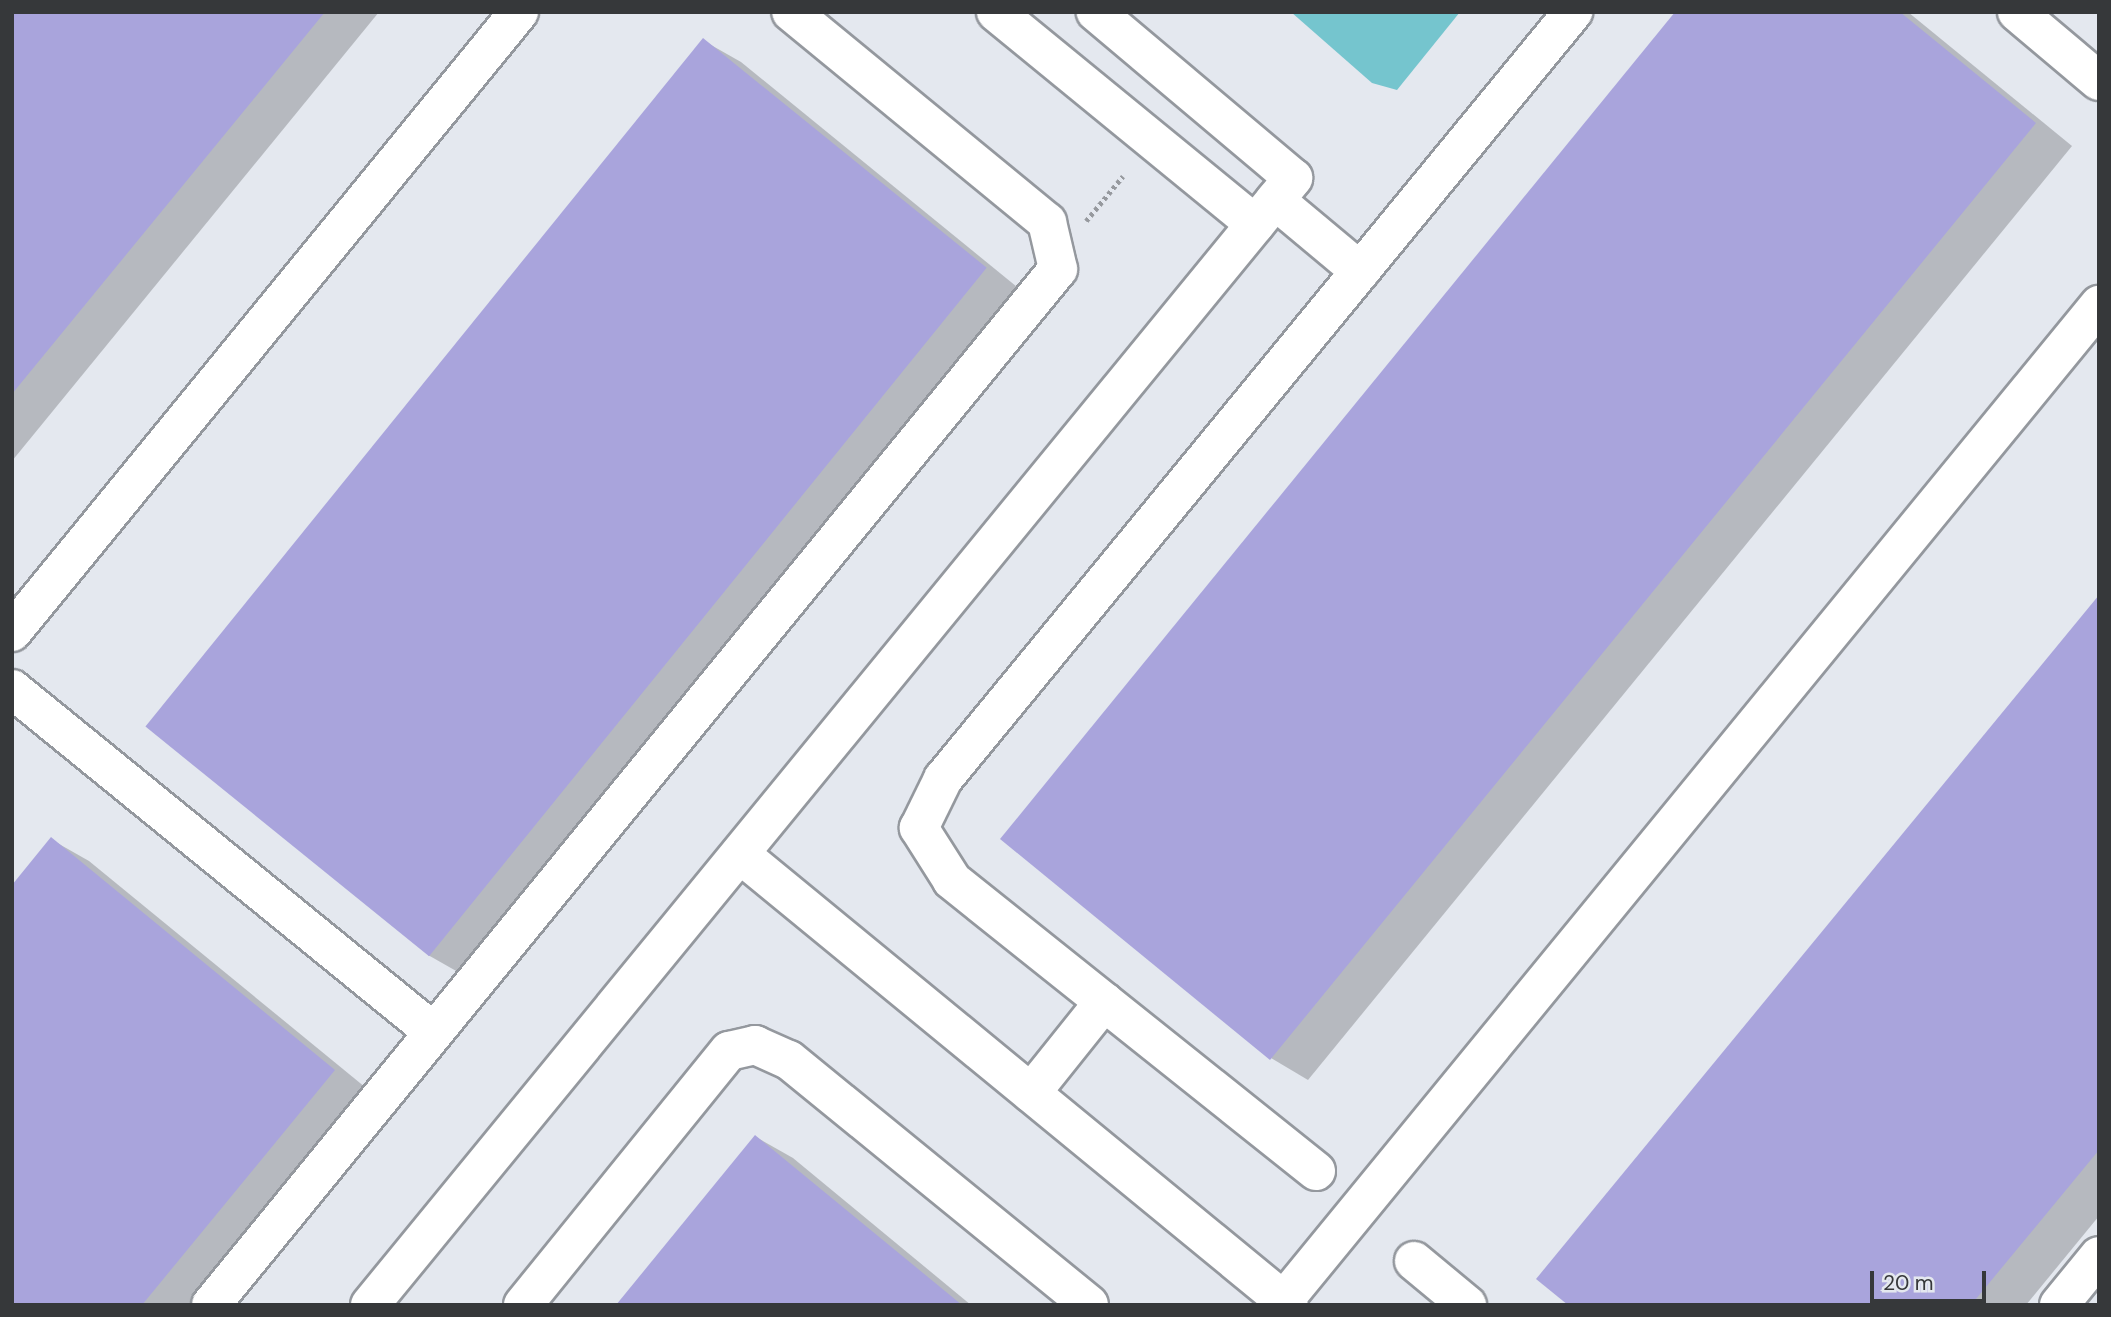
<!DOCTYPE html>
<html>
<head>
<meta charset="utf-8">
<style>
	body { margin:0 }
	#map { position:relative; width:2111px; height:1317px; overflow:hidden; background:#e4e8ef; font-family:"DM Sans",sans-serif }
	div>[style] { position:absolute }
	.water>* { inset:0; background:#75c5ce }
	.shadow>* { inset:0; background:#0003 }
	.building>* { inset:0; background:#a9a4dc; transform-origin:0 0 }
	.path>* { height:4.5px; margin-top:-2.25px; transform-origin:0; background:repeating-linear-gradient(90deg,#96999e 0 3.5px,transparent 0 7px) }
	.roads { filter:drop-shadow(2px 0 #94989e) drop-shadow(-2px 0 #94989e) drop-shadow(0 2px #94989e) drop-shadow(0 -2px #94989e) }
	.minor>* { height:38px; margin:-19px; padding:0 19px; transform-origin:19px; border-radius:19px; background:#fff }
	span { translate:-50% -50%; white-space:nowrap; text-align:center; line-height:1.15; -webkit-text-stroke:6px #e4e8ef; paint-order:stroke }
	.frame { position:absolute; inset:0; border:14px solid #36383a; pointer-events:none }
	.scale { position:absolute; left:1870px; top:1271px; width:116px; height:32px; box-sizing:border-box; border:4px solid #36383a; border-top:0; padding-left:9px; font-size:21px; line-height:24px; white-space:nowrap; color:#36383a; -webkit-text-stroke:5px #e4e8ef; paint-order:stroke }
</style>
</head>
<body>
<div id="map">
	<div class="water">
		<i style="clip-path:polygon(1291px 12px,1460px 12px,1397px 90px,1372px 83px)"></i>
	</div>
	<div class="shadow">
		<i style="clip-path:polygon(12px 12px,379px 12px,12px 461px)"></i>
		<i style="clip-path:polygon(1678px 12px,1908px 12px,2072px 146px,1308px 1080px,1271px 1058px)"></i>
		<i style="clip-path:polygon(704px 41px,741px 62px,1022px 291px,465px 976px,428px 955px)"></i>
		<i style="clip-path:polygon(2099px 597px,2099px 1216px,2026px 1305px,1571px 1305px)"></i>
		<i style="clip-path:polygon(52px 840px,89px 861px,371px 1092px,196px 1305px,12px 1305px)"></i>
		<i style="clip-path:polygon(756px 1137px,793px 1158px,971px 1305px,618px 1305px)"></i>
	</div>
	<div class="building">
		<i style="clip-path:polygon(12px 12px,325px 12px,12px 394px)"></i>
		<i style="clip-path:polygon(1675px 12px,1900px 12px,2036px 123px,1270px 1060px,1000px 839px)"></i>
		<i style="left:703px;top:38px;width:365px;height:886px;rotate:39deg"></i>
		<i style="clip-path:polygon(2099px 595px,2099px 1150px,1971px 1305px,1568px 1305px,1536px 1279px)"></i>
		<i style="clip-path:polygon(51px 837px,335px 1070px,142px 1305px,12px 1305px,12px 885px)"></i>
		<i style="clip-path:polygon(755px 1135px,962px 1305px,616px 1305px)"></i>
	</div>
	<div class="path">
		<i style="left:1086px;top:221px;width:58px;rotate:-50.6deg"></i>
	</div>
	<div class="roads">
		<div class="minor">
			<i style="left:996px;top:12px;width:335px;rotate:39.3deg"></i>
			<i style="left:2017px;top:12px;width:107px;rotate:40.1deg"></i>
			<i style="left:1275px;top:200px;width:111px;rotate:39.9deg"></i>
			<i style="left:12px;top:632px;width:801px;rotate:-50.73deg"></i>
			<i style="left:12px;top:689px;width:540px;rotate:39.14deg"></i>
			<i style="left:740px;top:854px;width:710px;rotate:39.4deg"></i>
			<i style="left:1031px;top:1093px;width:117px;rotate:-51.3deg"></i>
			<i style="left:1316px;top:1171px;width:466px;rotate:-141.4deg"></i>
			<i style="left:952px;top:880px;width:62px;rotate:-122.4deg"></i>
			<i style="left:919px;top:828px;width:55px;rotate:-63.9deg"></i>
			<i style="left:943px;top:779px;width:993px;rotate:-50.6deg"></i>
			<i style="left:1414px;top:1261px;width:69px;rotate:39.7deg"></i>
			<i style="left:211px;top:1305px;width:1338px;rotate:-50.73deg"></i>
			<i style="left:1058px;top:269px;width:48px;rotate:-103.2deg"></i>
			<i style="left:1047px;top:222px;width:331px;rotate:-140.6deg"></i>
			<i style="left:370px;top:1305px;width:1457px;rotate:-50.68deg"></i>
			<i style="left:1293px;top:178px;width:258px;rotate:-139.9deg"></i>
			<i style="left:523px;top:1305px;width:327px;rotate:-51deg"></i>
			<i style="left:729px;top:1051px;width:27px;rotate:-13deg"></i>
			<i style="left:755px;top:1045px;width:37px;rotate:24deg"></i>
			<i style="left:789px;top:1060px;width:387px;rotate:39.2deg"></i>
			<i style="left:1280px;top:1305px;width:1293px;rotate:-50.68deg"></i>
			<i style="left:2059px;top:1305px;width:63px;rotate:-50.8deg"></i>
		</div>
	</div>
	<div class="frame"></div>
	<div class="scale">20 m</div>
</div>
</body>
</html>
